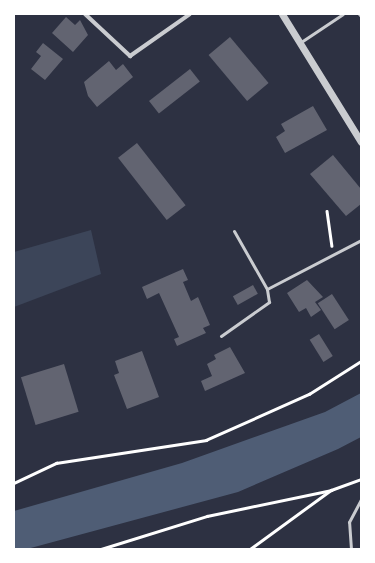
<!DOCTYPE html>
<html>
<head>
<meta charset="utf-8">
<style>
	body { margin:0 }
	#map { position:relative; width:375px; height:563px; overflow:hidden; background:#2d3142; font-family:Roboto,sans-serif }
	div>[style] { position:absolute }
	.green>* { inset:0; background:#3c4559 }
	.water>* { inset:0; background:#4f5d75 }
	.building>* { inset:0; background:#626471; transform-origin:0 0 }
	.path>* { height:2.5px; margin:-1.25px; padding:0 1.25px; transform-origin:1.25px; border-radius:1.25px; background:#fff }
	.service>* { height:3px; margin:-1.5px; padding:0 1.5px; transform-origin:1.5px; border-radius:1.5px; background:#caccd0 }
	.minor>* { height:4px; margin:-2px; padding:0 2px; transform-origin:2px; border-radius:2px; background:#caccd0 }
	.tertiary>* { height:7px; margin:-3.5px; padding:0 3.5px; transform-origin:3.5px; border-radius:3.5px; background:#caccd0 }
	span { translate:-50% -50%; white-space:nowrap; text-align:center; line-height:1.15; -webkit-text-stroke:3px #fff; paint-order:stroke }
	.frame { position:absolute; inset:0; border:15px solid #fff; pointer-events:none }
</style>
</head>
<body>
<div id="map">
	<div class="green">
		<i style="clip-path:polygon(91px 230px,101px 274px,14px 307px,14px 252px)"></i>
	</div>
	<div class="water">
		<i style="clip-path:polygon(361px 393px,361px 437px,338px 449px,238px 492px,27px 549px,14px 549px,14px 511px,182px 463px,325px 412px)"></i>
	</div>
	<div class="building">
		<i style="clip-path:polygon(66px 17px,75px 25px,80px 20px,88px 35px,73px 52px,52px 33px)"></i>
		<i style="left:230px;top:37px;width:60px;height:28px;rotate:50deg"></i>
		<i style="clip-path:polygon(43px 43px,63px 59px,45px 80px,31px 69px,41px 56px,36px 52px)"></i>
		<i style="clip-path:polygon(109px 61px,116px 70px,123px 64px,133px 77px,97px 107px,88px 96px,84px 82px)"></i>
		<i style="left:190px;top:69px;width:16px;height:52px;rotate:52deg"></i>
		<i style="clip-path:polygon(313px 106px,327px 130px,285px 153px,276px 137px,285px 131px,281px 124px)"></i>
		<i style="left:137px;top:143px;width:79px;height:24px;rotate:52deg"></i>
		<i style="clip-path:polygon(333px 155px,361px 189px,361px 204px,346px 216px,310px 174px)"></i>
		<i style="clip-path:polygon(183px 269px,188px 280px,183px 282px,191px 301px,198px 297px,210px 325px,203px 328px,206px 333px,177px 346px,174px 339px,179px 337px,159px 293px,147px 299px,142px 287px)"></i>
		<i style="clip-path:polygon(307px 280px,323px 297px,315px 302px,321px 310px,311px 317px,306px 308px,299px 312px,287px 293px)"></i>
		<i style="left:253px;top:285px;width:10px;height:23px;rotate:61deg"></i>
		<i style="left:332px;top:294px;width:31px;height:17px;rotate:57deg"></i>
		<i style="left:319px;top:334px;width:26px;height:11px;rotate:58deg"></i>
		<i style="clip-path:polygon(230px 347px,245px 373px,205px 391px,201px 381px,212px 376px,207px 364px,216px 359px,214px 355px)"></i>
		<i style="clip-path:polygon(142px 351px,159px 397px,127px 409px,114px 375px,119px 373px,115px 361px)"></i>
		<i style="left:64px;top:364px;width:50px;height:45px;rotate:73deg"></i>
	</div>
	<div class="path">
		<i style="left:327px;top:211px;width:35px;rotate:82deg"></i>
		<i style="left:14px;top:483px;width:47px;rotate:-25.5deg"></i>
		<i style="left:56px;top:463px;width:152px;rotate:-8.7deg"></i>
		<i style="left:206px;top:440px;width:113px;rotate:-24.1deg"></i>
		<i style="left:309px;top:394px;width:62px;rotate:-32.4deg"></i>
		<i style="left:101px;top:549px;width:111px;rotate:-17.3deg"></i>
		<i style="left:207px;top:516px;width:127px;rotate:-11.8deg"></i>
		<i style="left:250px;top:549px;width:100px;rotate:-36.1deg"></i>
		<i style="left:331px;top:490px;width:32px;rotate:-20deg"></i>
	</div>
	<div class="service">
		<i style="left:359px;top:14px;width:3px;rotate:45deg"></i>
		<i style="left:301px;top:42px;width:50px;rotate:-33.7deg"></i>
		<i style="left:234px;top:231px;width:67px;rotate:60.4deg"></i>
		<i style="left:221px;top:336px;width:59px;rotate:-35.3deg"></i>
		<i style="left:269px;top:302px;width:13px;rotate:-99deg"></i>
		<i style="left:267px;top:289px;width:106px;rotate:-27.5deg"></i>
		<i style="left:351px;top:549px;width:27px;rotate:-94deg"></i>
		<i style="left:349px;top:522px;width:26px;rotate:-62deg"></i>
	</div>
	<div class="minor">
		<i style="left:85px;top:14px;width:62px;rotate:43deg"></i>
		<i style="left:130px;top:56px;width:73px;rotate:-35deg"></i>
	</div>
	<div class="tertiary">
		<i style="left:282px;top:14px;width:150px;rotate:58.3deg"></i>
	</div>
	<div class="frame"></div>
</div>
</body>
</html>
